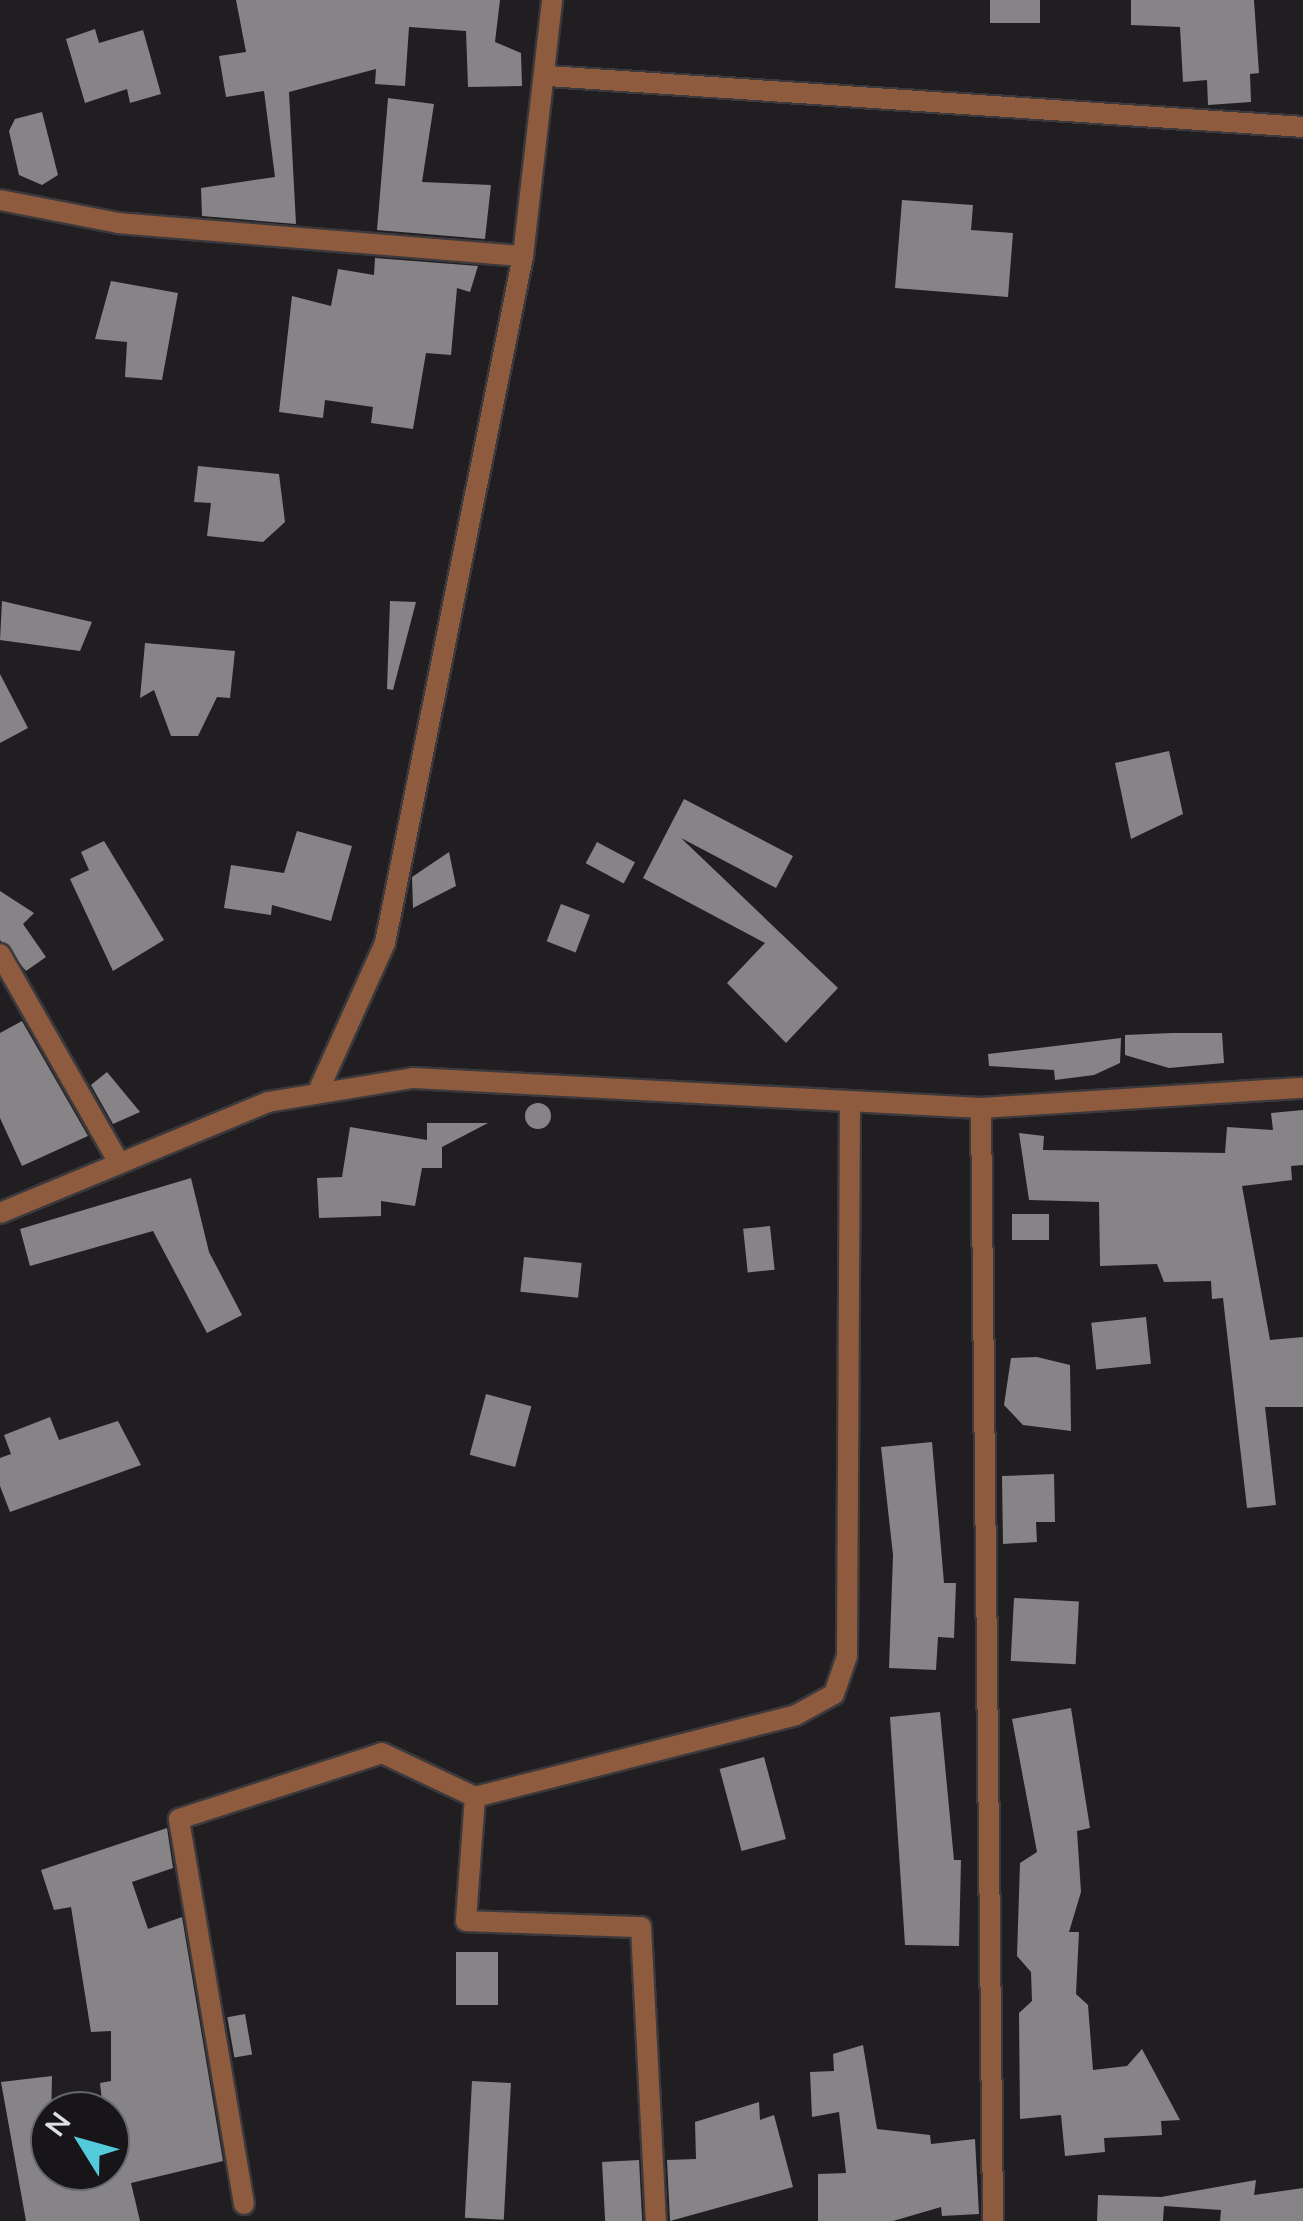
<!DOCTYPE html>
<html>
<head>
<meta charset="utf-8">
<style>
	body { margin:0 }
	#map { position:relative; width:1303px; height:2221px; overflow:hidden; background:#201e21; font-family:Mulish,sans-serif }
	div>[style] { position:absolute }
	.building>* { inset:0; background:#868487; transform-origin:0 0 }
	.round { border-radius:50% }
	.roads { filter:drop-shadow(2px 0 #3b393c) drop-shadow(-2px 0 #3b393c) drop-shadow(0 2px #3b393c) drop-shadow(0 -2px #3b393c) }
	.minor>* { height:20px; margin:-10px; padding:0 10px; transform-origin:10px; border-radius:10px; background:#8e5b3f }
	span { translate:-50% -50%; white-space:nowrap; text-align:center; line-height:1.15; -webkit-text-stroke:10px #171518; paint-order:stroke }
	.north { position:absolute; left:30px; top:2091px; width:100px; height:100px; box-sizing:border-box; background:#171518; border:2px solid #676668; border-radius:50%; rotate:307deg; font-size:28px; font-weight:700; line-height:40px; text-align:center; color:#e0dfe1 }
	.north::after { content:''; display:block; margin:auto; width:35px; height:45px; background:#53cbdb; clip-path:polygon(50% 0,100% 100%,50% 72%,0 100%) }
</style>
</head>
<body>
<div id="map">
	<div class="building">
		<i style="clip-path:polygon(236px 0,500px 0,495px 42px,521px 53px,522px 86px,468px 87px,466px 31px,409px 27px,405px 86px,375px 84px,376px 69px,289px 92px,296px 224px,202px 216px,201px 188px,275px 177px,264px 91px,226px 97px,219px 56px,246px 52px)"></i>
		<i style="left:990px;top:0;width:50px;height:23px"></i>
		<i style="clip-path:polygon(1131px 0,1254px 0,1259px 73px,1250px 74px,1251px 102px,1208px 105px,1207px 80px,1183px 82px,1180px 27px,1131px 25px)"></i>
		<i style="clip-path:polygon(95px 29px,99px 43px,143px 30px,161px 94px,130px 103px,127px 89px,85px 103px,66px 39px)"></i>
		<i style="clip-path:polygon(388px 98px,434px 104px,422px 182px,491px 185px,485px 239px,377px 230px)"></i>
		<i style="clip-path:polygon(42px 112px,58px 175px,42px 185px,19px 175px,9px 131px,15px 119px)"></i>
		<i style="clip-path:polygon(902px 200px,973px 205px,971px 230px,1013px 233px,1008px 297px,895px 288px)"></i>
		<i style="clip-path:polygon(375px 258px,478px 266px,470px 292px,457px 288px,451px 355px,426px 353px,413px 429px,371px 423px,373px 407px,325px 400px,323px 418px,279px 412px,292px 296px,331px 306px,338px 269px,374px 275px)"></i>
		<i style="clip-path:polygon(111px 281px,178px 293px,162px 380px,125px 377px,127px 342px,95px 339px)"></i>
		<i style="clip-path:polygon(198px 466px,279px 474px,285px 522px,263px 542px,207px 536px,211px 503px,194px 502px)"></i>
		<i style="clip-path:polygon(2px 601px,92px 622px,80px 651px,0 640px)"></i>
		<i style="clip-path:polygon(390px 601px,416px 602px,393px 690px,387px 689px)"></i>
		<i style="clip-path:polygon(145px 643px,235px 651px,230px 698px,217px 697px,198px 736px,171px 736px,154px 690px,140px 698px)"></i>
		<i style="clip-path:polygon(0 674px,28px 728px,0 743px)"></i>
		<i style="clip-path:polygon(1169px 751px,1183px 814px,1131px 839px,1115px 763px)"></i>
		<i style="clip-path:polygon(684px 799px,793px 856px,776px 888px,681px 838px,838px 988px,786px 1043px,727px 983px,765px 943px,643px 878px)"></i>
		<i style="clip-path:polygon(297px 831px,352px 846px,331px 921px,272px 905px,271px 915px,224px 908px,231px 865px,284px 873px)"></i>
		<i style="clip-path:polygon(104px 841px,164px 940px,113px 971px,70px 879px,89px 870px,81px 852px)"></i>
		<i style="left:597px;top:842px;width:43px;height:24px;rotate:28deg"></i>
		<i style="clip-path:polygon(449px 852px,456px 886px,413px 908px,412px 877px)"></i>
		<i style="clip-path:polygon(0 891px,34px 913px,23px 924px,46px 957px,26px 971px,0 940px)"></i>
		<i style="left:561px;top:904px;width:31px;height:40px;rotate:21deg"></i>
		<i style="clip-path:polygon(22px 1021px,88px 1136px,22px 1166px,0 1118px,0 1033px)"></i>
		<i style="clip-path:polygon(1172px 1033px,1222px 1033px,1224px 1063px,1169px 1068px,1125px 1055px,1125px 1035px)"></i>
		<i style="clip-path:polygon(1121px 1038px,1120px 1063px,1094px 1075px,1055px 1080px,1054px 1070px,989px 1066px,988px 1054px)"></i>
		<i style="clip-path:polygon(107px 1072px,140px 1112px,113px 1124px,91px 1085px)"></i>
		<i class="round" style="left:525px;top:1103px;width:26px;height:26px"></i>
		<i style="clip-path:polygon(1303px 1110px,1303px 1165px,1291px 1166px,1292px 1180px,1242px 1186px,1270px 1340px,1303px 1337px,1303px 1407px,1265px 1407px,1276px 1505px,1247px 1508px,1223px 1298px,1212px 1299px,1211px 1281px,1164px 1282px,1157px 1264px,1100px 1266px,1099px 1202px,1029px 1200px,1019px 1133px,1044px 1136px,1043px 1150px,1225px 1153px,1227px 1127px,1273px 1130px,1271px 1113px)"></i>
		<i style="clip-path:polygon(427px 1123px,488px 1123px,442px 1147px,442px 1168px,422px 1168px,415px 1206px,381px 1201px,381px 1216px,319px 1218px,317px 1178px,342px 1177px,350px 1127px,427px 1140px)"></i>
		<i style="clip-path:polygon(191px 1178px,209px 1252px,242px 1315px,207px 1333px,153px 1231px,30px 1266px,20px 1229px)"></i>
		<i style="left:1049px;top:1214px;width:26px;height:37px;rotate:90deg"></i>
		<i style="left:770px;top:1226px;width:44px;height:27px;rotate:84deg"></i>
		<i style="left:524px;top:1257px;width:58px;height:35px;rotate:6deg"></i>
		<i style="left:1146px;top:1317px;width:47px;height:55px;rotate:84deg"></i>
		<i style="clip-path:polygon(1037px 1357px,1070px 1365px,1071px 1431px,1023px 1425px,1004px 1405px,1011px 1358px)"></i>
		<i style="left:486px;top:1394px;width:47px;height:63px;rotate:15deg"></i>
		<i style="clip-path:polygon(50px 1417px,59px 1440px,118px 1421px,141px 1465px,10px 1512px,0 1486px,0 1458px,11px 1454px,4px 1435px)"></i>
		<i style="clip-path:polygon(932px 1442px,944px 1583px,956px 1583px,954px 1638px,938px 1637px,936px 1670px,889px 1668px,893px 1555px,881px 1447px)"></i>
		<i style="clip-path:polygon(1054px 1474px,1055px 1522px,1036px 1522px,1037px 1542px,1003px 1544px,1002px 1476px)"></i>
		<i style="left:1014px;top:1598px;width:65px;height:63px;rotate:3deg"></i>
		<i style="clip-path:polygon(1071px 1708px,1090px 1828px,1077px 1831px,1081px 1892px,1069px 1932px,1079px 1932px,1076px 1994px,1088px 2005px,1093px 2070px,1127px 2066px,1142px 2049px,1180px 2120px,1161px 2121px,1162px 2135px,1104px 2138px,1105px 2152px,1065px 2156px,1061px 2115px,1020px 2119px,1019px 2013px,1032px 2001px,1031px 1972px,1017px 1956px,1020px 1863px,1037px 1852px,1012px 1719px)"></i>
		<i style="clip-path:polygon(940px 1712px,954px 1860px,961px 1860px,959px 1946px,905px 1945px,890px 1717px)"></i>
		<i style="left:764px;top:1757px;width:85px;height:46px;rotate:75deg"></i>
		<i style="clip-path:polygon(167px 1828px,173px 1868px,132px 1882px,148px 1929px,182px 1917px,223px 2161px,131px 2183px,140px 2221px,26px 2221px,1px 2082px,52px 2076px,50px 2171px,110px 2171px,100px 2083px,111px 2081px,111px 2031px,91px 2032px,71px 1907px,54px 1910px,41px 1870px)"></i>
		<i style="left:456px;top:1952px;width:42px;height:53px"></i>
		<i style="left:245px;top:2014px;width:41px;height:18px;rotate:80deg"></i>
		<i style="clip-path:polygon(863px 2045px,877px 2129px,930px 2135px,931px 2144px,975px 2139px,979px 2214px,942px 2216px,941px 2207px,893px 2221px,818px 2221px,818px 2174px,846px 2173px,839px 2112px,812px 2117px,810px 2072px,834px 2071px,833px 2054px)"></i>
		<i style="left:472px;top:2081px;width:39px;height:137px;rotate:3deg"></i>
		<i style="clip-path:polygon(759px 2102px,760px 2120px,774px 2115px,793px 2187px,670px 2221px,667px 2160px,696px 2159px,695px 2122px)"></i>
		<i style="left:639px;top:2160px;width:61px;height:37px;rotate:87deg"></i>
		<i style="clip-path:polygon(1256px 2180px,1254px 2195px,1303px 2188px,1303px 2221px,1220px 2221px,1221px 2210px,1164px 2206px,1163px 2221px,1097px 2221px,1098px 2195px,1161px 2197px)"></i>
	</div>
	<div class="roads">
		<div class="minor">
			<i style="left:548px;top:76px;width:757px;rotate:3.86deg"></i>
			<i style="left:0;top:200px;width:120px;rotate:11deg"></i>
			<i style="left:118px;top:223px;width:406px;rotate:4.7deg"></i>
			<i style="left:0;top:954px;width:236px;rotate:60.3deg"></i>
			<i style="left:320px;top:1087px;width:158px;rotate:-65.7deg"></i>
			<i style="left:385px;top:943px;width:701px;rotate:-78.64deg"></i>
			<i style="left:523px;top:256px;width:258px;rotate:-83.5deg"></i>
			<i style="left:981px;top:1108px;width:1113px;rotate:89.38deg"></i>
			<i style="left:0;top:1213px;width:290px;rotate:-22.5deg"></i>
			<i style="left:268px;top:1102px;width:147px;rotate:-9.4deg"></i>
			<i style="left:413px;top:1078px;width:569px;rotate:3.02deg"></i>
			<i style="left:981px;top:1108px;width:323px;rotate:-3.6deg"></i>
			<i style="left:475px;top:1797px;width:124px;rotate:94.2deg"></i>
			<i style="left:466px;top:1921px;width:175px;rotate:2deg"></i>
			<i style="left:641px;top:1927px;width:294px;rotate:87.1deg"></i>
			<i style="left:244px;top:2204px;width:390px;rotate:-99.6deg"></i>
			<i style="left:179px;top:1819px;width:213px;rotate:-18deg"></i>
			<i style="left:382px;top:1753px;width:103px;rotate:25.3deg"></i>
			<i style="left:475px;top:1797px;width:331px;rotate:-14.3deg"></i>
			<i style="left:796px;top:1715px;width:43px;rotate:-28.9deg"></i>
			<i style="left:834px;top:1694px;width:40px;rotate:-71.1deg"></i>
			<i style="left:847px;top:1656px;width:551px;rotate:-89.69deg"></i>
		</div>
	</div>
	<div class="north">N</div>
</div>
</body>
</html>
